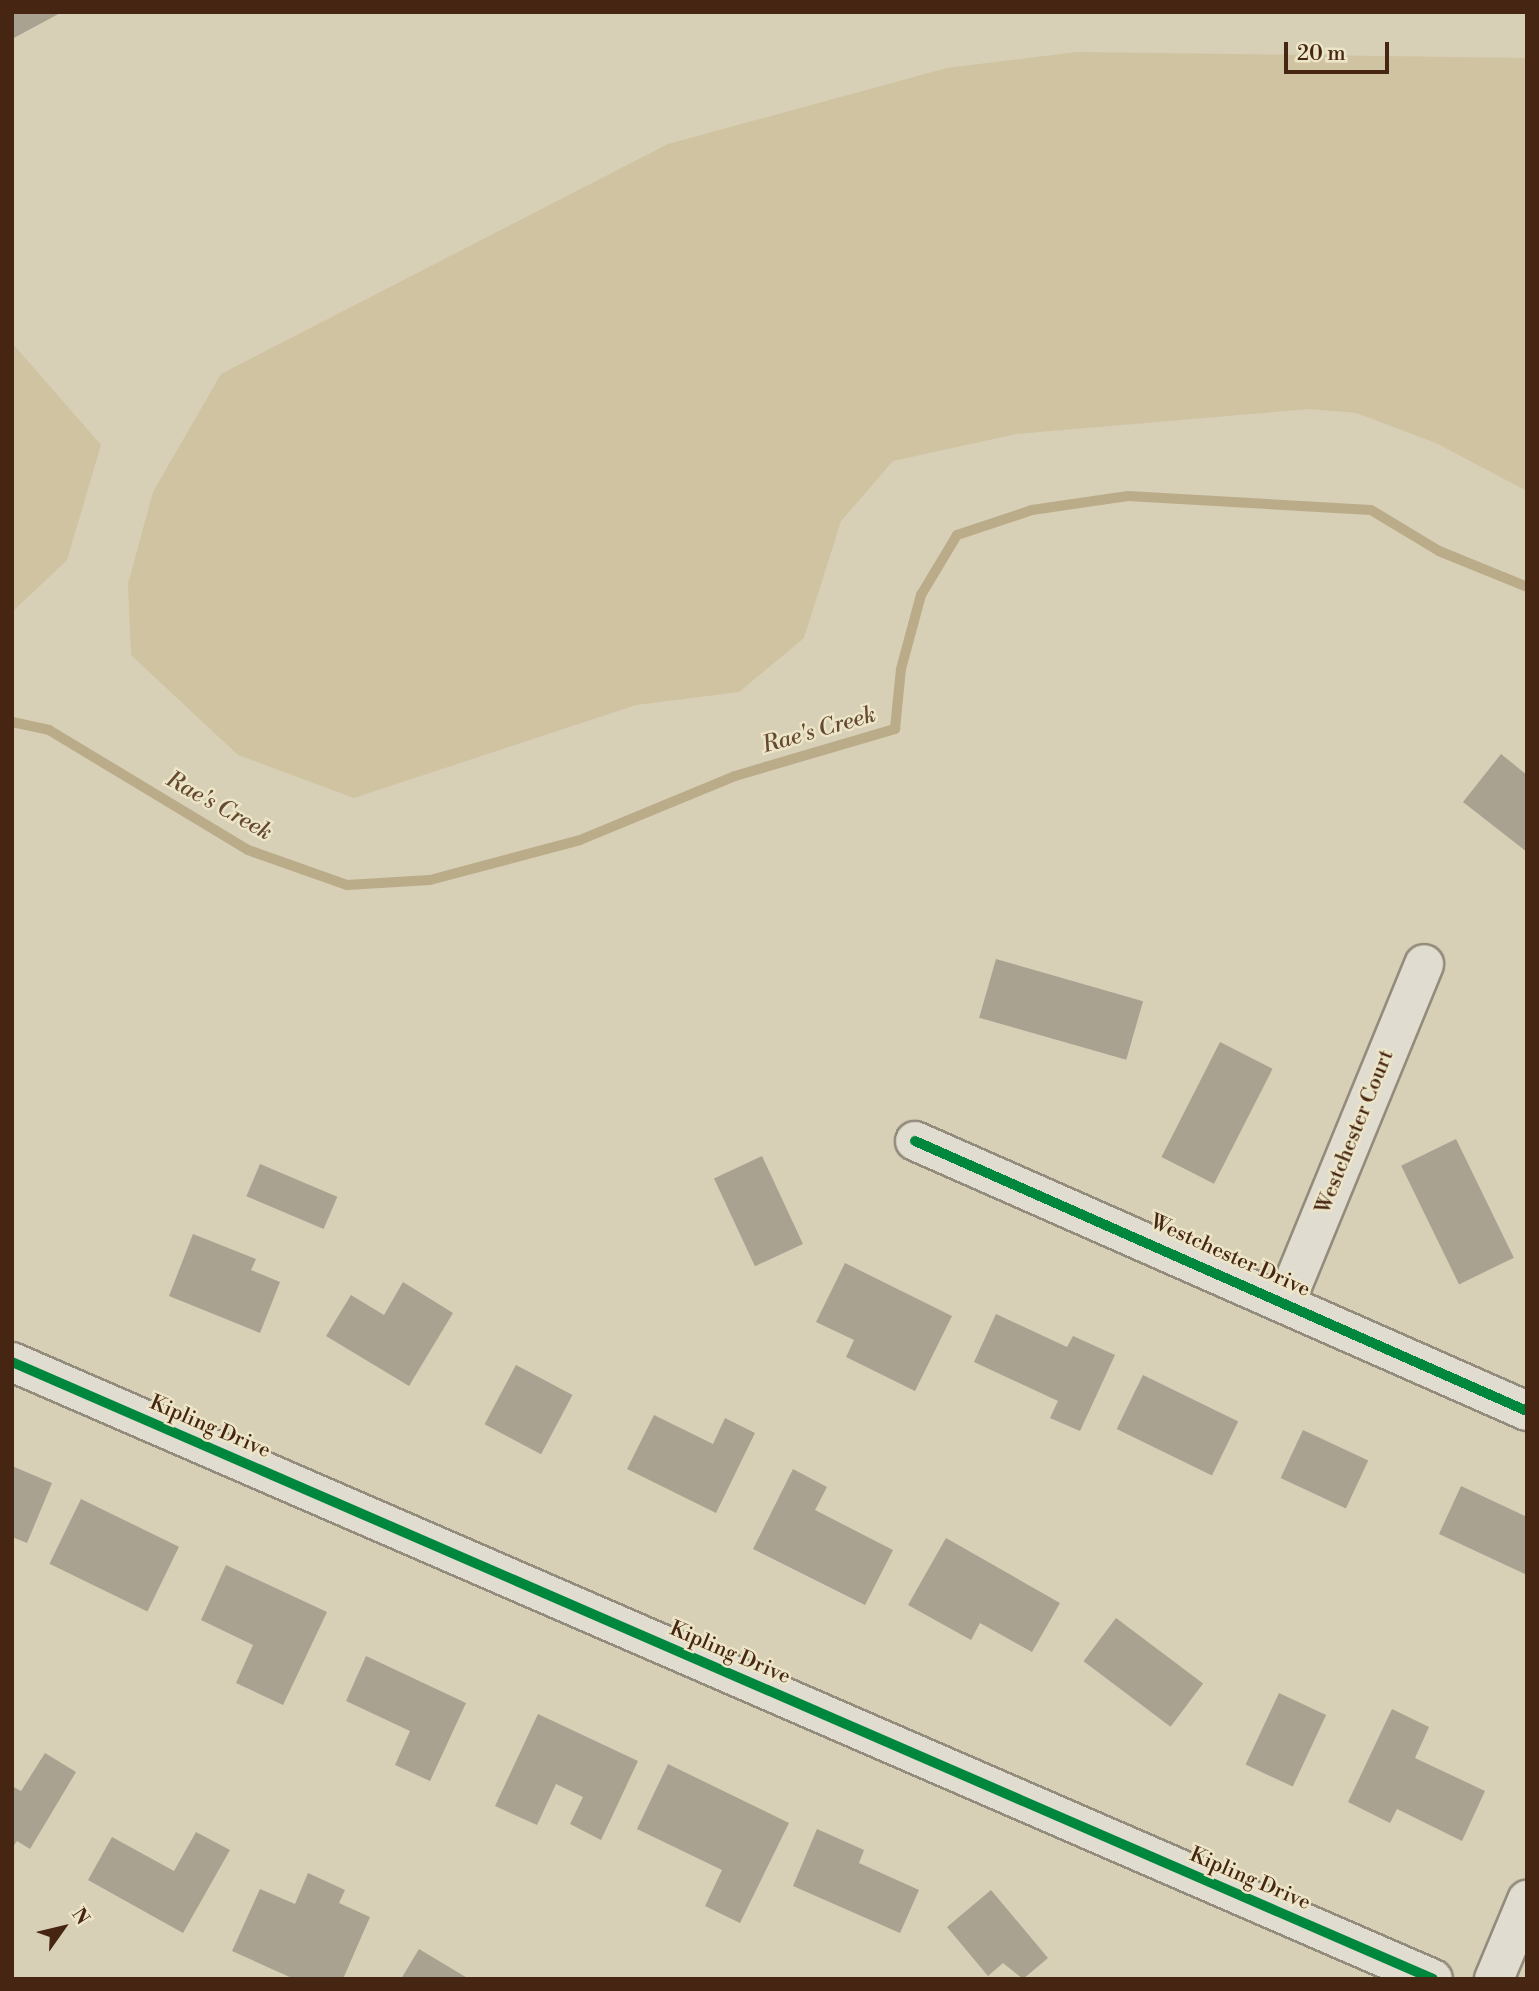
<!DOCTYPE html>
<html>
<head>
<meta charset="utf-8">
<style>
	body { margin:0 }
	#map { position:relative; width:1539px; height:1991px; overflow:hidden; background:#d7cfb6; font-family:"Libre Bodoni",serif }
	div>[style] { position:absolute }
	.green>* { inset:0; background:#cfc3a1 }
	.stream>* { height:10px; margin:-5px; padding:0 5px; transform-origin:5px; border-radius:5px; background:#baab89 }
	.building>* { inset:0; background:#aaa291; transform-origin:0 0 }
	.roads { filter:drop-shadow(2px 0 #938b7b) drop-shadow(-2px 0 #938b7b) drop-shadow(0 2px #938b7b) drop-shadow(0 -2px #938b7b) }
	.minor>* { height:38px; margin:-19px; padding:0 19px; transform-origin:19px; border-radius:19px; background:#e0dccf }
	.cycleway>* { height:10px; margin:-5px; padding:0 5px; transform-origin:5px; border-radius:5px; background:#00873e }
	span { translate:-50% -50%; white-space:nowrap; text-align:center; line-height:1.15; -webkit-text-stroke:5px #ede5c7; paint-order:stroke }
	.street-label { font-size:21px; color:#462613 }
	.water-label { font-size:23px; color:#654931; font-style:italic }
	.frame { position:absolute; inset:0; border:14px solid #462613; pointer-events:none }
	.north { position:absolute; left:28px; top:1893px; width:70px; height:70px; -webkit-text-stroke:5px #ede5c7; paint-order:stroke; rotate:56deg; font-size:19px; font-weight:700; line-height:28px; text-align:center; color:#462613 }
	.north::after { content:''; display:block; margin:auto; width:24px; height:32px; background:#462613; clip-path:polygon(50% 0,100% 100%,50% 72%,0 100%) }
	.scale { position:absolute; left:1284px; top:42px; width:105px; height:32px; box-sizing:border-box; border:4px solid #462613; border-top:0; padding-left:9px; font-size:21px; line-height:24px; white-space:nowrap; color:#462613; -webkit-text-stroke:5px #ede5c7; paint-order:stroke }
</style>
</head>
<body>
<div id="map">
	<div class="green">
		<i style="clip-path:polygon(1077px 52px,1527px 58px,1527px 491px,1438px 444px,1357px 413px,1309px 409px,1016px 434px,893px 461px,841px 521px,804px 638px,739px 692px,636px 705px,354px 798px,238px 755px,131px 655px,128px 584px,153px 492px,221px 374px,668px 144px,947px 68px)"></i>
		<i style="clip-path:polygon(12px 343px,101px 445px,67px 560px,12px 612px)"></i>
	</div>
	<div class="stream">
		<i style="left:12px;top:722px;width:38px;rotate:12deg"></i>
		<i style="left:49px;top:730px;width:232px;rotate:31.1deg"></i>
		<i style="left:248px;top:850px;width:105px;rotate:19.5deg"></i>
		<i style="left:347px;top:885px;width:83px;rotate:-3.4deg"></i>
		<i style="left:430px;top:880px;width:155px;rotate:-14.9deg"></i>
		<i style="left:580px;top:840px;width:168px;rotate:-22.4deg"></i>
		<i style="left:735px;top:776px;width:167px;rotate:-16.4deg"></i>
		<i style="left:895px;top:729px;width:60px;rotate:-84.3deg"></i>
		<i style="left:901px;top:669px;width:77px;rotate:-74.9deg"></i>
		<i style="left:921px;top:595px;width:70px;rotate:-59deg"></i>
		<i style="left:957px;top:535px;width:79px;rotate:-18.4deg"></i>
		<i style="left:1032px;top:510px;width:97px;rotate:-8.3deg"></i>
		<i style="left:1128px;top:496px;width:243px;rotate:3.3deg"></i>
		<i style="left:1371px;top:510px;width:79px;rotate:31.1deg"></i>
		<i style="left:1439px;top:551px;width:95px;rotate:22.2deg"></i>
	</div>
	<div class="building">
		<i style="clip-path:polygon(12px 12px,62px 12px,12px 39px)"></i>
		<i style="clip-path:polygon(1501px 754px,1527px 775px,1527px 852px,1463px 802px)"></i>
		<i style="left:996px;top:959px;width:153px;height:61px;rotate:16deg"></i>
		<i style="left:1220px;top:1042px;width:59px;height:129px;rotate:27deg"></i>
		<i style="left:1456px;top:1139px;width:132px;height:61px;rotate:64deg"></i>
		<i style="left:762px;top:1156px;width:97px;height:53px;rotate:65deg"></i>
		<i style="left:260px;top:1164px;width:84px;height:35px;rotate:23deg"></i>
		<i style="clip-path:polygon(193px 1234px,256px 1259px,251px 1270px,280px 1282px,260px 1333px,169px 1296px)"></i>
		<i style="clip-path:polygon(845px 1263px,952px 1316px,915px 1391px,846px 1357px,854px 1340px,816px 1322px)"></i>
		<i style="clip-path:polygon(403px 1282px,453px 1313px,409px 1386px,326px 1336px,351px 1295px,384px 1315px)"></i>
		<i style="clip-path:polygon(996px 1314px,1067px 1347px,1073px 1336px,1115px 1355px,1080px 1431px,1050px 1418px,1058px 1401px,974px 1362px)"></i>
		<i style="left:516px;top:1365px;width:64px;height:67px;rotate:28deg"></i>
		<i style="left:1143px;top:1375px;width:106px;height:60px;rotate:26deg"></i>
		<i style="clip-path:polygon(654px 1415px,713px 1444px,725px 1418px,755px 1433px,716px 1513px,627px 1469px)"></i>
		<i style="left:1303px;top:1430px;width:72px;height:53px;rotate:25deg"></i>
		<i style="clip-path:polygon(12px 1466px,52px 1483px,27px 1543px,12px 1537px)"></i>
		<i style="clip-path:polygon(793px 1469px,827px 1487px,815px 1510px,893px 1550px,865px 1605px,753px 1549px)"></i>
		<i style="clip-path:polygon(1461px 1486px,1527px 1517px,1527px 1575px,1439px 1534px)"></i>
		<i style="left:81px;top:1499px;width:109px;height:72px;rotate:26deg"></i>
		<i style="clip-path:polygon(946px 1538px,1060px 1603px,1032px 1652px,980px 1623px,971px 1640px,908px 1605px)"></i>
		<i style="clip-path:polygon(226px 1565px,327px 1612px,283px 1705px,236px 1683px,253px 1645px,201px 1620px)"></i>
		<i style="left:1116px;top:1618px;width:109px;height:54px;rotate:37deg"></i>
		<i style="clip-path:polygon(366px 1656px,466px 1703px,430px 1781px,395px 1765px,410px 1731px,346px 1701px)"></i>
		<i style="left:1279px;top:1693px;width:52px;height:79px;rotate:25deg"></i>
		<i style="clip-path:polygon(1392px 1709px,1429px 1727px,1415px 1758px,1485px 1791px,1462px 1841px,1397px 1809px,1390px 1823px,1348px 1802px)"></i>
		<i style="clip-path:polygon(538px 1714px,638px 1761px,601px 1840px,570px 1824px,583px 1797px,556px 1784px,537px 1825px,495px 1806px)"></i>
		<i style="clip-path:polygon(45px 1753px,76px 1772px,30px 1849px,17px 1841px,12px 1848px,12px 1786px,21px 1791px)"></i>
		<i style="clip-path:polygon(668px 1764px,789px 1823px,740px 1923px,705px 1906px,722px 1870px,637px 1829px)"></i>
		<i style="clip-path:polygon(817px 1829px,864px 1850px,859px 1863px,919px 1890px,900px 1933px,793px 1886px)"></i>
		<i style="clip-path:polygon(196px 1832px,230px 1850px,183px 1933px,88px 1880px,112px 1837px,174px 1871px)"></i>
		<i style="clip-path:polygon(308px 1873px,345px 1890px,339px 1903px,370px 1917px,343px 1979px,294px 1979px,232px 1951px,260px 1889px,295px 1904px)"></i>
		<i style="clip-path:polygon(991px 1890px,1048px 1958px,1023px 1979px,1003px 1963px,988px 1976px,947px 1927px)"></i>
		<i style="clip-path:polygon(419px 1949px,469px 1979px,401px 1979px)"></i>
	</div>
	<div class="roads">
		<div class="minor">
			<i style="left:915px;top:1141px;width:669px;rotate:23.81deg"></i>
			<i style="left:1286px;top:1301px;width:364px;rotate:-67.7deg"></i>
			<i style="left:12px;top:1362px;width:1549px;rotate:23.47deg"></i>
			<i style="left:1494px;top:1979px;width:86px;rotate:-67.3deg"></i>
		</div>
	</div>
	<div class="cycleway">
		<i style="left:915px;top:1141px;width:669px;rotate:23.81deg"></i>
		<i style="left:12px;top:1362px;width:1549px;rotate:23.47deg"></i>
	</div>
	<div class="street-label">
		<span style="left:1355px;top:1132px;rotate:-68deg">Westchester Court</span>
		<span style="left:1230px;top:1256px;rotate:24deg">Westchester Drive</span>
		<span style="left:210px;top:1427px;rotate:23deg">Kipling Drive</span>
		<span style="left:730px;top:1653px;rotate:23deg">Kipling Drive</span>
		<span style="left:1250px;top:1879px;rotate:23deg">Kipling Drive</span>
	</div>
	<div class="water-label">
		<span style="left:819px;top:730px;rotate:-16deg">Rae's Creek</span>
		<span style="left:219px;top:806px;rotate:29deg">Rae's Creek</span>
	</div>
	<div class="frame"></div>
	<div class="north">N</div>
	<div class="scale">20 m</div>
</div>
</body>
</html>
